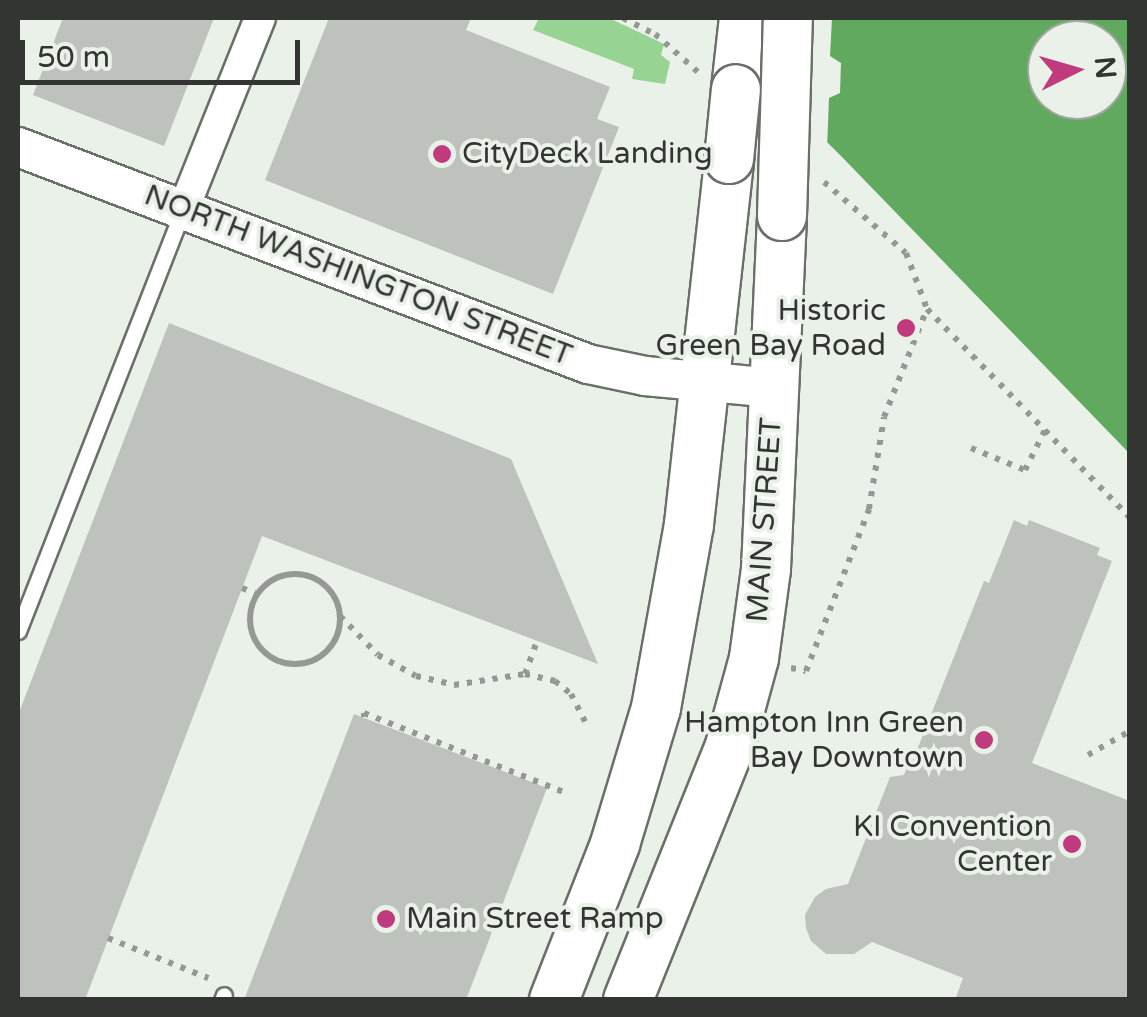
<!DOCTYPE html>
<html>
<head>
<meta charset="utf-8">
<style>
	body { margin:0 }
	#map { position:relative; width:1147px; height:1017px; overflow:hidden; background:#eaf1e9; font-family:"Varela Round",sans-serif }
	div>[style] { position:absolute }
	.green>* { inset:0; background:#97d494 }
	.water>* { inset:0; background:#62a960 }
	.pier>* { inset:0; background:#eaf1e9 }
	.building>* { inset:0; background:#bdc3bc }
	.path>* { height:6px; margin-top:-3px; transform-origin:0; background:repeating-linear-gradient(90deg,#949994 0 5px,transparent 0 13px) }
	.path>.ring { margin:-3px; padding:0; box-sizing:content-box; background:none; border:6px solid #949994; border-radius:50% }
	.roads { filter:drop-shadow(2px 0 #6a7069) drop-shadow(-2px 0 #6a7069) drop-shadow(0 2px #6a7069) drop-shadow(0 -2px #6a7069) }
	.service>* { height:15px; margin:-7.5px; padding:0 7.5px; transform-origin:7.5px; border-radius:7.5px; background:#fff }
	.minor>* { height:30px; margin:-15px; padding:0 15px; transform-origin:15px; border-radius:15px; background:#fff }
	.tertiary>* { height:38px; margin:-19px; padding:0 19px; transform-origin:19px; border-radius:19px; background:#fff }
	.primary>* { height:48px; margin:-24px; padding:0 24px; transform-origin:24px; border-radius:24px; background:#fff }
	.bridges { filter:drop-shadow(2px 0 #6a7069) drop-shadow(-2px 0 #6a7069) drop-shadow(0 2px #6a7069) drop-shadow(0 -2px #6a7069) }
	.primary-bridge>* { height:48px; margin:-24px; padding:0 24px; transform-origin:24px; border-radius:24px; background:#fff }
	.dots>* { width:28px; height:28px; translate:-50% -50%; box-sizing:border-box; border:5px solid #eaf1e9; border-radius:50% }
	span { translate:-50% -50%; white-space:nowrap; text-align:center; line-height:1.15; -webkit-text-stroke:8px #eaf1e9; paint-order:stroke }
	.poi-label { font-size:30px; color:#323532 }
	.left { translate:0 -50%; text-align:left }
	.right { translate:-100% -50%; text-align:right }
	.street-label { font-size:30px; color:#323532 }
	.frame { position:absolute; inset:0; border:20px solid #323532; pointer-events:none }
	.north { position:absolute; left:1027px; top:20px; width:100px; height:100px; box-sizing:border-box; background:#eaf1e9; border:2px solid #a0a6a0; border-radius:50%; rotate:85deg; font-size:28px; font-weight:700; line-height:40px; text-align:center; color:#323532 }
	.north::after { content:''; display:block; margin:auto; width:35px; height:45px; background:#c03b7e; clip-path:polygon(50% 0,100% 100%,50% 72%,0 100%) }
	.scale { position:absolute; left:20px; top:40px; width:280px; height:45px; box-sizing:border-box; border:5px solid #323532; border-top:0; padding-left:12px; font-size:30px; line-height:35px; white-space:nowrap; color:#323532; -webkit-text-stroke:8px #eaf1e9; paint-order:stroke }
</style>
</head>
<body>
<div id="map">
	<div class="green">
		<i style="clip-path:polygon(539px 18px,609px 18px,664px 44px,661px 55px,670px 62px,665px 84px,632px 79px,634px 69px,533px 30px)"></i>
	</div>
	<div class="water">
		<i style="clip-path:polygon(evenodd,702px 18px,1129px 18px,1129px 453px,842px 157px,702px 18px,1047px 40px,1107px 40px,1107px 100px,1047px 100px,1047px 40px)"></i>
	</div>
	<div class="pier">
		<i style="clip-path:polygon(697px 18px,832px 18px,830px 56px,841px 63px,840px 93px,829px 98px,827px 149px)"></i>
	</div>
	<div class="building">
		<i style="clip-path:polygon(63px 18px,214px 18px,164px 146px,33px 95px)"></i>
		<i style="clip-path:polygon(329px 18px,471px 18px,466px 30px,610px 87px,597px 119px,619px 127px,553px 294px,265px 180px)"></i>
		<i style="clip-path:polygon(169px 323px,511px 459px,598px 664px,262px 536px,85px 1000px,18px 1000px,18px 715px)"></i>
		<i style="clip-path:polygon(1014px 520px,1027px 526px,1029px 520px,1100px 548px,1097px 555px,1112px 561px,1032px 763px,1130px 801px,1130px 1000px,955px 1000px,963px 978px,872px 942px,854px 954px,826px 954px,811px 941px,806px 928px,805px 915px,815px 897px,826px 889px,848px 884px,890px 777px,904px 775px,910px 759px,913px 760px,984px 581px,989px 583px)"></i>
		<i style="clip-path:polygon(354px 714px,547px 788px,466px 1000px,244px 1000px)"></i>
	</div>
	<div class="path">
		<i style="left:623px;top:18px;width:36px;rotate:27deg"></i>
		<i style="left:655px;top:34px;width:57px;rotate:41.5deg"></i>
		<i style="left:824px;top:182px;width:108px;rotate:40.9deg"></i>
		<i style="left:906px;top:253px;width:60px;rotate:69.4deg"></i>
		<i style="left:927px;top:309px;width:291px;rotate:45.8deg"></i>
		<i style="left:971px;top:448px;width:58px;rotate:22.2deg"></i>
		<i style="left:1025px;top:470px;width:45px;rotate:-63.4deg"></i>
		<i class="ring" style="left:250px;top:574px;width:84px;height:84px"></i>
		<i style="left:242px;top:588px;width:16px;rotate:22deg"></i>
		<i style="left:340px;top:616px;width:54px;rotate:45.7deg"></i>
		<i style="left:378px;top:655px;width:43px;rotate:28.9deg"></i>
		<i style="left:416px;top:676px;width:39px;rotate:13deg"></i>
		<i style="left:454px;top:685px;width:72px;rotate:-8.8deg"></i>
		<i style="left:525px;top:674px;width:31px;rotate:13deg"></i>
		<i style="left:555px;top:681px;width:21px;rotate:39deg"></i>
		<i style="left:571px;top:694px;width:38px;rotate:63deg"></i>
		<i style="left:791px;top:668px;width:15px;rotate:11deg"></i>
		<i style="left:806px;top:671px;width:174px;rotate:-68.7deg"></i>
		<i style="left:869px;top:509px;width:93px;rotate:-80.7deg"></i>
		<i style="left:884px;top:417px;width:116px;rotate:-68.3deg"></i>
		<i style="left:525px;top:674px;width:35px;rotate:-70deg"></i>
		<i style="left:364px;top:717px;width:4px;rotate:-90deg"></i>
		<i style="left:364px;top:713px;width:215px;rotate:21.6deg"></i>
		<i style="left:1088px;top:755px;width:48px;rotate:-29.7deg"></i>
		<i style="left:108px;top:938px;width:108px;rotate:21.8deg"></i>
	</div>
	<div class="roads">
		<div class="service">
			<i style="left:18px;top:631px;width:451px;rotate:-68.6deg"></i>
			<i style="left:222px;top:1000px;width:5px;rotate:-68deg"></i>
		</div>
		<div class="minor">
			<i style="left:184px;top:208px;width:205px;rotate:-68.2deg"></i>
		</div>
		<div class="tertiary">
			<i style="left:18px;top:147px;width:610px;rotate:20.84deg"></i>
			<i style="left:588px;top:364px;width:58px;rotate:11.9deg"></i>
			<i style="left:645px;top:376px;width:130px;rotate:5.3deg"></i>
		</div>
		<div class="primary">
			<i style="left:736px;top:89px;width:71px;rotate:-83.6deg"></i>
			<i style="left:554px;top:1000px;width:168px;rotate:-68.6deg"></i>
			<i style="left:615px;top:844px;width:142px;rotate:-73.2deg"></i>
			<i style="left:656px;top:708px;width:187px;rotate:-79.8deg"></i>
			<i style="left:689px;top:524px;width:367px;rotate:-83.7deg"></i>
			<i style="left:628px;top:1000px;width:274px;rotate:-68.1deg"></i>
			<i style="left:730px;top:746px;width:91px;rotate:-74.7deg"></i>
			<i style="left:754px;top:658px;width:90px;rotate:-82.3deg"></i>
			<i style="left:766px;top:569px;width:353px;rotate:-87.4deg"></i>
		</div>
	</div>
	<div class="bridges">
		<div class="primary-bridge">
			<i style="left:729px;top:159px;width:70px;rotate:-84.3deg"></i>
			<i style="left:782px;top:216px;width:198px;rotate:-88.3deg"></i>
		</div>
	</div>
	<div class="dots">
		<i style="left:442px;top:154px;background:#c03b7e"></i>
		<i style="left:906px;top:328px;background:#c03b7e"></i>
		<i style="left:984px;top:740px;background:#c03b7e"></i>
		<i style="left:1072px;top:844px;background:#c03b7e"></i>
		<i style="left:386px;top:919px;background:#c03b7e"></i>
	</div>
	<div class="poi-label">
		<span class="left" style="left:462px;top:154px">CityDeck Landing</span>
		<span class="right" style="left:886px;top:328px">Historic<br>Green Bay Road</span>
		<span class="right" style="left:964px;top:740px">Hampton Inn Green<br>Bay Downtown</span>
		<span class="right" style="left:1052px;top:844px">KI Convention<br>Center</span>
		<span class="left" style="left:406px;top:919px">Main Street Ramp</span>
	</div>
	<div class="street-label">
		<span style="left:358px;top:276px;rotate:21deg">NORTH WASHINGTON STREET</span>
		<span style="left:765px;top:520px;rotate:-86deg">MAIN STREET</span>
	</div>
	<div class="frame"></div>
	<div class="north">N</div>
	<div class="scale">50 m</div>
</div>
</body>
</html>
